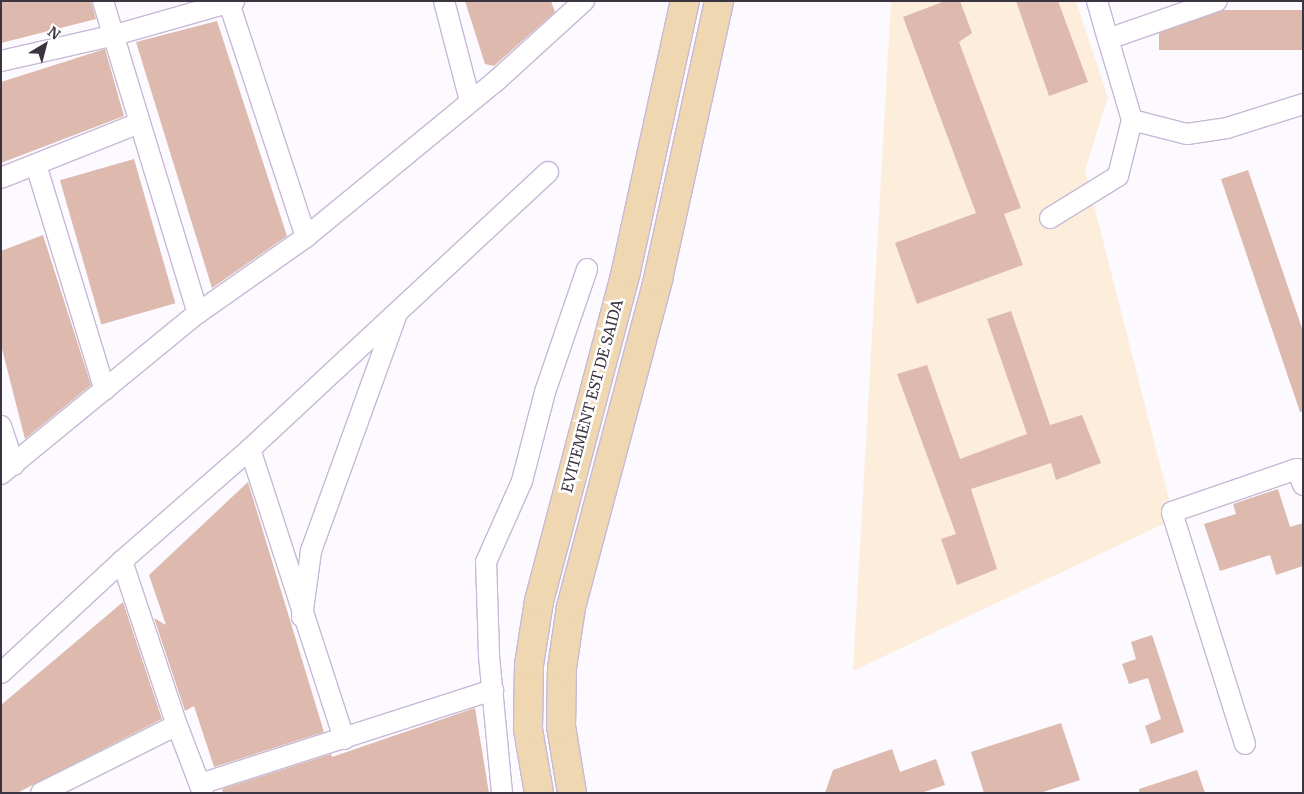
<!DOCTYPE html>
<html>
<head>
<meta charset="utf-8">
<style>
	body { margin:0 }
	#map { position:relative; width:1304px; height:794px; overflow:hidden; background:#fcf9ff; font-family:Merriweather,serif }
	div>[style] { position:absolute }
	.education>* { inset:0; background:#fdeedb }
	.building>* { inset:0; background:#ddb9ae; transform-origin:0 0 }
	.roads { filter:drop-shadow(1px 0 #c7b9d6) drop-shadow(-1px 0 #c7b9d6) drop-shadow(0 1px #c7b9d6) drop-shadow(0 -1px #c7b9d6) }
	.minor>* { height:20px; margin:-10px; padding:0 10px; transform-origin:10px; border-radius:10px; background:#fff }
	.primary>* { height:28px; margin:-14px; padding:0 14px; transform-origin:14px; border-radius:14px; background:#efd7b2 }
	span { translate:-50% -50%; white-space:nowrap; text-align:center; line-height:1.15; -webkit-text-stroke:5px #fff; paint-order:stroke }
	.street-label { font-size:15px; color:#3b3541 }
	.frame { position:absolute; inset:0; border:2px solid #3b3541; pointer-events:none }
	.north { position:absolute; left:20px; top:20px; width:50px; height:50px; -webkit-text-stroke:4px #fff; paint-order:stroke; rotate:37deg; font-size:14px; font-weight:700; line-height:20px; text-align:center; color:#3b3541 }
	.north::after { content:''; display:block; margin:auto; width:18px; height:22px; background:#3b3541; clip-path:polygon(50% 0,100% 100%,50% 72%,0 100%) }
</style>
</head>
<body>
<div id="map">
	<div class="education">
		<i style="clip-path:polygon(891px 1px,1076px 1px,1108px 97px,1085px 170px,1174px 519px,853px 671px)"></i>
	</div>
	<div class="building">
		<i style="clip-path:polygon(1px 1px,91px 1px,96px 19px,1px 43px)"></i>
		<i style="clip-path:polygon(465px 1px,551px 1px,555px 12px,494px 66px,485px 64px)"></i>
		<i style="clip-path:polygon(945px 1px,960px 1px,972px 33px,959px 42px,1021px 208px,1004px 214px,1023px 265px,917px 304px,895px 243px,976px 213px,903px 17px)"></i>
		<i style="clip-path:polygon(1016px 1px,1058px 1px,1088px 82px,1049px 96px)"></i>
		<i style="left:1303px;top:10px;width:40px;height:144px;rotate:90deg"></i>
		<i style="clip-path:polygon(217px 21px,287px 236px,212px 288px,136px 42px)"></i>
		<i style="clip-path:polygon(105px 49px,124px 116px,1px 163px,1px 82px)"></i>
		<i style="left:134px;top:159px;width:150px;height:77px;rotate:74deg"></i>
		<i style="clip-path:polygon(1248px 170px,1303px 331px,1303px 411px,1300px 412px,1221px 179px)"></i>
		<i style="clip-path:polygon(43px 235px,91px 385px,25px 439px,1px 345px,1px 251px)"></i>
		<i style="clip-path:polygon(1011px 311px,1050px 425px,1082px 415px,1101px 463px,1056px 480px,1051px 463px,971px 489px,997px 569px,957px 585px,941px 539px,956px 534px,897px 374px,927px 365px,960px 459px,1027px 434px,987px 319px)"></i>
		<i style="clip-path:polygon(248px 482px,324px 732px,214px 767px,194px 706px,185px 711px,154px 618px,166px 625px,149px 575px)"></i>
		<i style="clip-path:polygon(1278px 489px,1290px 527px,1303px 523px,1303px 566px,1276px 575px,1270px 555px,1220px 571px,1204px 524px,1236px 514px,1233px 504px)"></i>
		<i style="clip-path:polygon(123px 602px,162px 719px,17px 793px,1px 793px,1px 705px)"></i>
		<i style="clip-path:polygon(1152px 635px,1184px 732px,1151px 744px,1145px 726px,1161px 719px,1148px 678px,1129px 684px,1122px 664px,1136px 659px,1131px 642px)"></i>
		<i style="clip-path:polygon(475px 708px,489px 793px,223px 793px,222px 789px,331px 754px,332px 757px)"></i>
		<i style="clip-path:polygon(1061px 723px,1080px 780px,1040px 793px,984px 793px,971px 752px)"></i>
		<i style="clip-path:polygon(892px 749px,900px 772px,936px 759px,945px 785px,921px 793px,825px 793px,833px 770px)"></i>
		<i style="clip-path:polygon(1197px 770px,1205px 793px,1139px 793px,1139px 789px)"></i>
	</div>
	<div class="roads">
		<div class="minor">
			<i style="left:103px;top:1px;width:326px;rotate:73.1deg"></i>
			<i style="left:444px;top:1px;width:103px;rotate:75.4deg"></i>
			<i style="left:1097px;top:1px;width:40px;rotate:74deg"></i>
			<i style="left:1108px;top:39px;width:115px;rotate:-19.2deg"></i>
			<i style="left:229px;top:3px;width:246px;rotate:71.8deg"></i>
			<i style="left:1px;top:61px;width:117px;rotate:-12.8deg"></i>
			<i style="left:115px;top:35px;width:124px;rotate:-15.9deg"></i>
			<i style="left:1132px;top:120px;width:57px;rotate:14.3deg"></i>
			<i style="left:1187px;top:134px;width:40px;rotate:-8.5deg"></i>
			<i style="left:1227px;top:128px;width:80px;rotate:-17.5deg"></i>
			<i style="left:36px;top:165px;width:235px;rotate:73deg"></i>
			<i style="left:1px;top:178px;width:149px;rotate:-21.7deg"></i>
			<i style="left:1050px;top:218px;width:80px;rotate:-31.7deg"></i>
			<i style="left:1118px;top:176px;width:58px;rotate:-76deg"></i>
			<i style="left:1132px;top:120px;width:84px;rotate:-106.5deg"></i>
			<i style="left:1px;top:426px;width:41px;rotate:71.6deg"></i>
			<i style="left:250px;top:449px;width:305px;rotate:72deg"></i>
			<i style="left:1px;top:474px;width:254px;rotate:-39.3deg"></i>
			<i style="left:198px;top:313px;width:132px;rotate:-35.1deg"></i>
			<i style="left:306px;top:237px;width:246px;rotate:-39.4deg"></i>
			<i style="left:496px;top:81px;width:119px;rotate:-42.3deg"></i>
			<i style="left:122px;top:561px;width:173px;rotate:71.5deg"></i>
			<i style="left:177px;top:725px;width:73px;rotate:69.1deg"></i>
			<i style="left:302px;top:617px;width:67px;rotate:-82.2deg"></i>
			<i style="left:311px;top:551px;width:252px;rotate:-70.1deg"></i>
			<i style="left:1px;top:673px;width:165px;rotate:-42.8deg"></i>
			<i style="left:122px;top:561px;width:170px;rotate:-41.2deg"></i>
			<i style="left:250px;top:449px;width:407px;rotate:-42.9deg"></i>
			<i style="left:1245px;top:744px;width:243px;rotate:-107.5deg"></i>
			<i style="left:1172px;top:512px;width:132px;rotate:-19deg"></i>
			<i style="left:1297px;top:469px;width:17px;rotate:69deg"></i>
			<i style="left:200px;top:784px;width:308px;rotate:-17.8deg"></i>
			<i style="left:41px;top:793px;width:152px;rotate:-26.6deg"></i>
			<i style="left:502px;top:793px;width:139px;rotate:-95.4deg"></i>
			<i style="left:489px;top:655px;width:93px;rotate:-91.8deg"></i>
			<i style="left:486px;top:562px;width:89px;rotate:-66deg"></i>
			<i style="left:522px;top:481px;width:92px;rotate:-75.5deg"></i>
			<i style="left:545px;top:392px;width:130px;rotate:-71.1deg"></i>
		</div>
		<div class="primary">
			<i style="left:539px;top:793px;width:65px;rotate:-99.8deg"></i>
			<i style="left:528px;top:729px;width:64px;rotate:-89.1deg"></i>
			<i style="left:529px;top:665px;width:65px;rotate:-81.1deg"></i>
			<i style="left:539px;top:601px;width:341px;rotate:-75.2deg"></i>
			<i style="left:626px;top:271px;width:276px;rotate:-77.7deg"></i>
			<i style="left:572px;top:793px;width:68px;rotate:-99.3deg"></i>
			<i style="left:561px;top:726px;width:58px;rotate:-89deg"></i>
			<i style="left:562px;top:668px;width:62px;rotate:-81.6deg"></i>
			<i style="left:571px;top:607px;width:339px;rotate:-75.1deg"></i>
			<i style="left:658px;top:279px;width:285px;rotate:-77.6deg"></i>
		</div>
	</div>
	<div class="street-label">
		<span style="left:592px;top:396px;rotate:-75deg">EVITEMENT EST DE SAIDA</span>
	</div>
	<div class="frame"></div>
	<div class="north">N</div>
</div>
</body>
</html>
